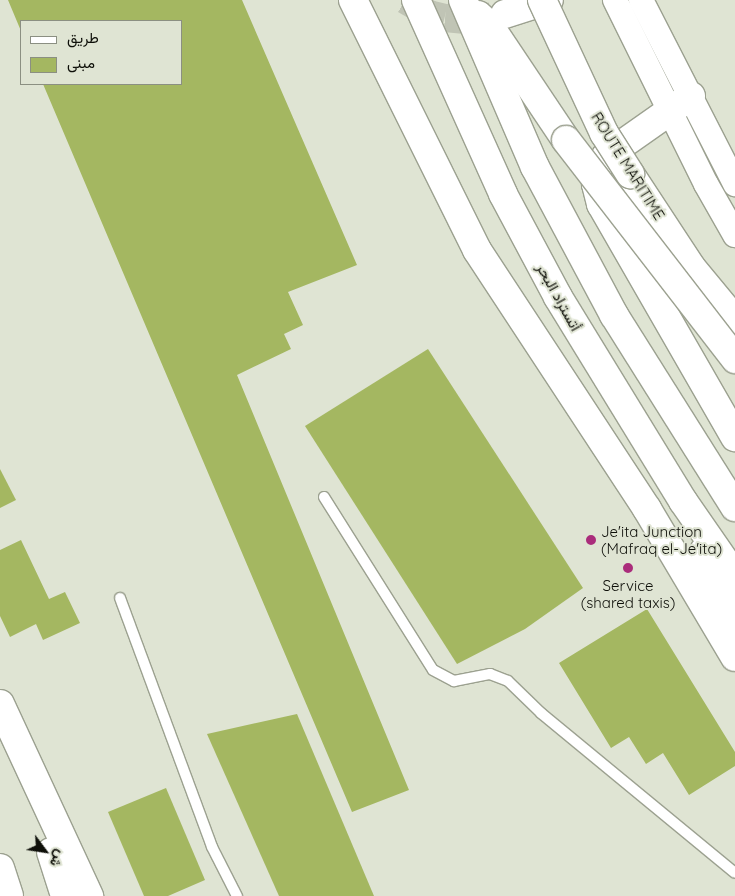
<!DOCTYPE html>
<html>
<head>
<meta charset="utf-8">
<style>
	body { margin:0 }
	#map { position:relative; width:735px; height:896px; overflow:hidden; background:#dfe4d3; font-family:Quicksand,Vazirmatn,sans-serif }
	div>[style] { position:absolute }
	.building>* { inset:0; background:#a4b761 }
	.motorway-tunnel>* { height:28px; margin-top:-14px; transform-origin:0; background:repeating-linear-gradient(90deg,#c0c4b5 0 28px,transparent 0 42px) }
	.roads { filter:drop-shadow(1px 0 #9ca190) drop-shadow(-1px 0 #9ca190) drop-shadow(0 1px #9ca190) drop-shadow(0 -1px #9ca190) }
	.service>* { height:10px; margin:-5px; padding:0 5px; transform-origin:5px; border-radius:5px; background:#fff }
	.tertiary>* { height:24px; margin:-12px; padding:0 12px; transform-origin:12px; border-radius:12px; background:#fff }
	.trunk>* { height:28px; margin:-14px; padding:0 14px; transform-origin:14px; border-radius:14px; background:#fff }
	.motorway>* { height:28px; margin:-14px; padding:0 14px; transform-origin:14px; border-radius:14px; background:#fff }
	.bridges { filter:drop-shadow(1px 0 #9ca190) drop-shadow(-1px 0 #9ca190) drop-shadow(0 1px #9ca190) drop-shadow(0 -1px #9ca190) }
	.trunk-bridge>* { height:28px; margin:-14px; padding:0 14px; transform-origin:14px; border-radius:14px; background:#fff }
	.motorway-bridge>* { height:28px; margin:-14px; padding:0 14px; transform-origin:14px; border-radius:14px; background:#fff }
	.dots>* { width:14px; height:14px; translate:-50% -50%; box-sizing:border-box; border:2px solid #dfe4d3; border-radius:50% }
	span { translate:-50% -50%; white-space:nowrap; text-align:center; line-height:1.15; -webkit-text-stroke:4px #dfe4d3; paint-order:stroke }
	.street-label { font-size:15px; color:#0e0f09 }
	.poi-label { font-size:15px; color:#0e0f09 }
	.left { translate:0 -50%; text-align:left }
	.legend { position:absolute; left:20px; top:20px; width:162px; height:65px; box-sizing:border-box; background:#dfe4d3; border:1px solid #8b8f82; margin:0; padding:6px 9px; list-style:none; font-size:15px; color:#0e0f09 }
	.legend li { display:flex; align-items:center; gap:10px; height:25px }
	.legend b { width:25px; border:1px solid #8b8f82 }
	.north { position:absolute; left:20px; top:826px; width:50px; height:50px; -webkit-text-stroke:4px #dfe4d3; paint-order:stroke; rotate:121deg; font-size:14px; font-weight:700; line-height:20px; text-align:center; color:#0e0f09 }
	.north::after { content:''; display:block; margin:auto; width:18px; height:22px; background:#0e0f09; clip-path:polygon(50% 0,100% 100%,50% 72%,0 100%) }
</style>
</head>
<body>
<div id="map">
	<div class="building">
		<i style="clip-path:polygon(8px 0,242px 0,357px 265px,288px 292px,303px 325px,284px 334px,291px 349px,237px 375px,409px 790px,352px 812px,43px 84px,181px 84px,181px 21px,21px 21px,21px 31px)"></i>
		<i style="clip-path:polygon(428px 349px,583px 588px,525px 629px,457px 664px,305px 426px)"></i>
		<i style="clip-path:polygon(0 469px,16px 500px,0 508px)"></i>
		<i style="clip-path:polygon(21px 540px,49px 599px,65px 592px,80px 623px,43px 640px,36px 624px,10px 637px,0 616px,0 550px)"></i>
		<i style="clip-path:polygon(647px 609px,735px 752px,735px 766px,689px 795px,663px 753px,646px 764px,629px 737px,611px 748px,559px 663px)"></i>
		<i style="clip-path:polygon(297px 714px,374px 896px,279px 896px,207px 734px)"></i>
		<i style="clip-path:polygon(166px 788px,205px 880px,168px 896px,144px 896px,108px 812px)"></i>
	</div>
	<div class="motorway-tunnel">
		<i style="left:405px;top:0;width:28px;rotate:30deg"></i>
		<i style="left:429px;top:14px;width:16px;rotate:14deg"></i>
		<i style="left:445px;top:18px;width:18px;rotate:6deg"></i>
		<i style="left:463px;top:20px;width:31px;rotate:-7deg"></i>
	</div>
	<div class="roads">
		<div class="service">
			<i style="left:324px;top:497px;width:204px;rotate:57.8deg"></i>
			<i style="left:433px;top:670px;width:24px;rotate:28deg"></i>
			<i style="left:454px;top:681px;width:37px;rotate:-11deg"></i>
			<i style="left:490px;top:674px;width:19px;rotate:21deg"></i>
			<i style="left:508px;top:681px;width:46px;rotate:44.1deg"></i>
			<i style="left:541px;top:713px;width:251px;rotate:39.5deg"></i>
			<i style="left:120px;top:598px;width:265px;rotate:69.7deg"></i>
			<i style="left:212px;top:847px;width:55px;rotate:63deg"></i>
		</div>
		<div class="tertiary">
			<i style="left:615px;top:0;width:205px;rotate:63.7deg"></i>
			<i style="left:706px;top:184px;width:59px;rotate:60.4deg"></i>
			<i style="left:641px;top:0;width:207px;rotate:62.9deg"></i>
		</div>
		<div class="trunk">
			<i style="left:630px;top:174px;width:111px;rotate:56.7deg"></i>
			<i style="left:691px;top:267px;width:69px;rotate:50.3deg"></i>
			<i style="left:0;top:704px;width:212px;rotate:65.1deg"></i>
			<i style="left:51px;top:852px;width:46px;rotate:72.3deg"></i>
			<i style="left:0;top:868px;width:29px;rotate:72deg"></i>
		</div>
		<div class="motorway">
			<i style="left:353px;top:0;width:279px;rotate:63.6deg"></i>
			<i style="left:477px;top:250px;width:310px;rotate:56.7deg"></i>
			<i style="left:647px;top:509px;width:172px;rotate:59.3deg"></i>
			<i style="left:416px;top:0;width:213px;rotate:65.8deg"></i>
			<i style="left:503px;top:194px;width:117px;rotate:61.9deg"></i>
			<i style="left:558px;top:297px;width:239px;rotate:58.5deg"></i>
			<i style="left:683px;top:501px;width:91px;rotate:55.3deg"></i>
			<i style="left:463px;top:0;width:182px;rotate:66.7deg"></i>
			<i style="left:535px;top:167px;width:168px;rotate:61.9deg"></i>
			<i style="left:614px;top:315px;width:227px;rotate:57.8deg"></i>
			<i style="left:505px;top:14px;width:46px;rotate:-17.7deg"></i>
			<i style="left:478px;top:15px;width:15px;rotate:42deg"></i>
			<i style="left:489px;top:25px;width:138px;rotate:56.2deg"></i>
			<i style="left:691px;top:96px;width:103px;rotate:144.9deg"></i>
			<i style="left:607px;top:155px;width:16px;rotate:128deg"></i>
			<i style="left:597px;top:168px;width:16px;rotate:94deg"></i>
			<i style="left:596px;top:184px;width:21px;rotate:76deg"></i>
			<i style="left:601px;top:204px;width:269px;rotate:60.1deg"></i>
			<i style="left:704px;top:551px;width:77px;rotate:66.4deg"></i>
		</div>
	</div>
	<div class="bridges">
		<div class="trunk-bridge">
			<i style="left:542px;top:0;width:147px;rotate:65deg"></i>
			<i style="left:604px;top:133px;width:49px;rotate:57.6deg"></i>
		</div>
		<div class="motorway-bridge">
			<i style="left:566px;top:140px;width:277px;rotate:52.3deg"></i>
		</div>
	</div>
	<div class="dots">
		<i style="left:591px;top:540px;background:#aa2c7b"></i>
		<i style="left:628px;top:568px;background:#aa2c7b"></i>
	</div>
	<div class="street-label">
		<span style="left:628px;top:166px;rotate:58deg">ROUTE MARITIME</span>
		<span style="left:559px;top:297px;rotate:61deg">أتستراد البحر</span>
	</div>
	<div class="poi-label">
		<span class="left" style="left:601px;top:540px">Je'ita Junction<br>(Mafraq el-Je'ita)</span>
		<span style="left:628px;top:594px">Service<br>(shared taxis)</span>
	</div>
	<ul class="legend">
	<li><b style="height:6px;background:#fff"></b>طريق</li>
	<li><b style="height:14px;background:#a4b761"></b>مبنى</li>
	</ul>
	<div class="north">ش</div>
</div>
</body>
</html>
